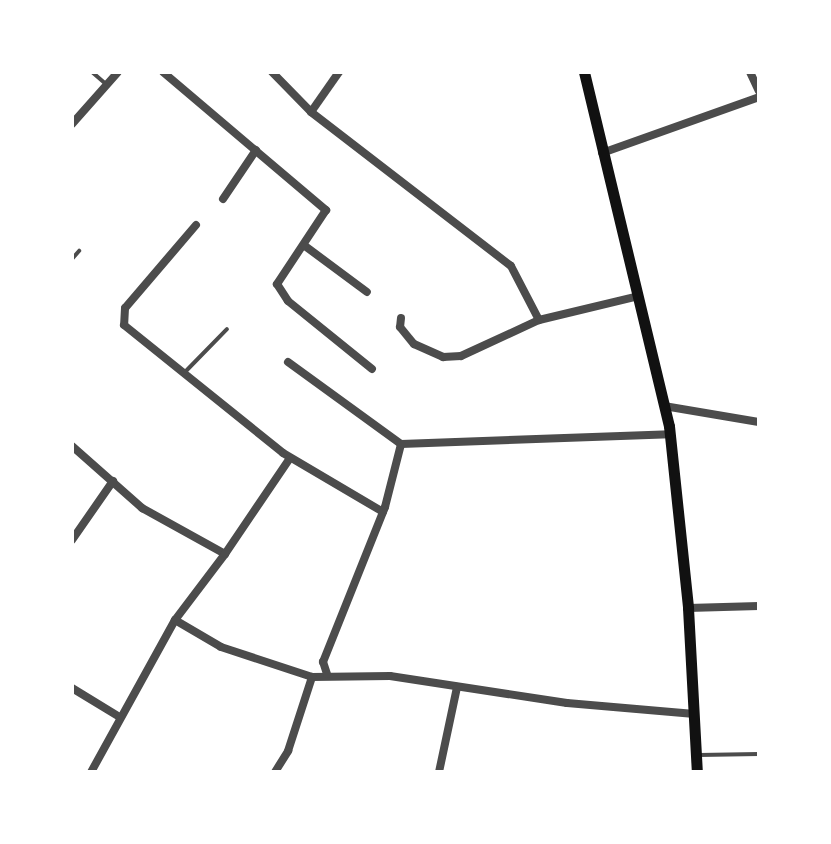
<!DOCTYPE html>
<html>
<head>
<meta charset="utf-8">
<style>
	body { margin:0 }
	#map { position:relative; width:831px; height:844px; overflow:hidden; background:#fff; font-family:Ubuntu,sans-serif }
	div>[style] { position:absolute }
	.service>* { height:4px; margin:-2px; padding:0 2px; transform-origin:2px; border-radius:2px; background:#4c4c4c }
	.minor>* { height:8px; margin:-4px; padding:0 4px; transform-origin:4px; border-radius:4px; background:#4c4c4c }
	.secondary>* { height:11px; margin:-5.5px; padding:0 5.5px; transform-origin:5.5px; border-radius:5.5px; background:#111 }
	span { translate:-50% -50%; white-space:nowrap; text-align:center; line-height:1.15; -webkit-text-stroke:8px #fff; paint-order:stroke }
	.frame { position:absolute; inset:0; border:74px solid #fff; pointer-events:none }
</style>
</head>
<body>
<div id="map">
	<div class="service">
		<i style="left:92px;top:72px;width:18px;rotate:41deg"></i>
		<i style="left:72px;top:259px;width:11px;rotate:-49deg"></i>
		<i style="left:185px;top:372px;width:60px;rotate:-45.7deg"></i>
		<i style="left:699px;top:755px;width:60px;rotate:-1deg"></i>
	</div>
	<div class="minor">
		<i style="left:163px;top:72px;width:214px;rotate:40.3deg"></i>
		<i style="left:326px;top:210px;width:89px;rotate:123.5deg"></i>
		<i style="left:277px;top:284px;width:20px;rotate:57deg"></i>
		<i style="left:288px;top:301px;width:108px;rotate:39deg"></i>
		<i style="left:272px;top:72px;width:56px;rotate:45.7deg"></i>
		<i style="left:311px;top:112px;width:252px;rotate:37.6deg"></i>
		<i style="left:511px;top:266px;width:61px;rotate:62.6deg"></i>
		<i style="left:539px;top:320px;width:99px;rotate:-13.5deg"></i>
		<i style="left:750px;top:72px;width:21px;rotate:65deg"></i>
		<i style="left:311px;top:112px;width:49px;rotate:-55deg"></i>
		<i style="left:72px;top:124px;width:69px;rotate:-48.5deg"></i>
		<i style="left:602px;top:153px;width:167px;rotate:-19.6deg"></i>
		<i style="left:223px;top:199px;width:59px;rotate:-56deg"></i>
		<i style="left:196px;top:225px;width:109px;rotate:130.5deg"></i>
		<i style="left:125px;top:308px;width:17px;rotate:93deg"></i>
		<i style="left:124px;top:325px;width:204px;rotate:38.8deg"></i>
		<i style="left:283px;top:453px;width:116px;rotate:30.5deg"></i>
		<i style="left:305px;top:246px;width:77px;rotate:36.6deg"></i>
		<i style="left:401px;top:318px;width:9px;rotate:96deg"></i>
		<i style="left:400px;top:327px;width:22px;rotate:51deg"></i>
		<i style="left:414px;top:344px;width:32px;rotate:24deg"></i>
		<i style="left:443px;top:357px;width:18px;rotate:-3deg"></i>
		<i style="left:461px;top:356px;width:86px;rotate:-24.8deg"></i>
		<i style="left:288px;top:362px;width:140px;rotate:36deg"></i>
		<i style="left:401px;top:444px;width:269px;rotate:-2.1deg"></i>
		<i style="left:664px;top:406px;width:96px;rotate:9.6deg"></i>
		<i style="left:72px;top:446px;width:94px;rotate:41.5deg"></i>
		<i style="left:142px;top:508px;width:95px;rotate:29deg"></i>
		<i style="left:225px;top:554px;width:83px;rotate:127.1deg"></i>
		<i style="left:175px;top:620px;width:174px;rotate:118.9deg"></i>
		<i style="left:72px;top:540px;width:72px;rotate:-55.2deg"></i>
		<i style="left:225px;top:554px;width:116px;rotate:-55.9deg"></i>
		<i style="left:688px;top:608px;width:71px;rotate:-1.6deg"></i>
		<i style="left:175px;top:620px;width:53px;rotate:30.4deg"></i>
		<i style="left:221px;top:647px;width:96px;rotate:18.2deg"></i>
		<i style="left:312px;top:677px;width:78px;rotate:-0.7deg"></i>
		<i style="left:390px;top:676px;width:179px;rotate:8.7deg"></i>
		<i style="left:567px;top:703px;width:128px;rotate:4.9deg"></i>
		<i style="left:327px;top:674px;width:13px;rotate:-108deg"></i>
		<i style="left:323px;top:662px;width:167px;rotate:-68.2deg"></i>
		<i style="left:385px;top:507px;width:65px;rotate:-75.7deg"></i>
		<i style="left:72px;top:688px;width:54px;rotate:31.3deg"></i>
		<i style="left:275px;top:772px;width:25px;rotate:-58deg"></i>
		<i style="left:288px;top:751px;width:78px;rotate:-72deg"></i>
		<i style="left:439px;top:772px;width:87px;rotate:-78deg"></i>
	</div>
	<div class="secondary">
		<i style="left:584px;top:72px;width:364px;rotate:76.5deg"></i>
		<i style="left:669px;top:426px;width:183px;rotate:84deg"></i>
		<i style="left:688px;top:608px;width:164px;rotate:86.9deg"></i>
	</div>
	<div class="frame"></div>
</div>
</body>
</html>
